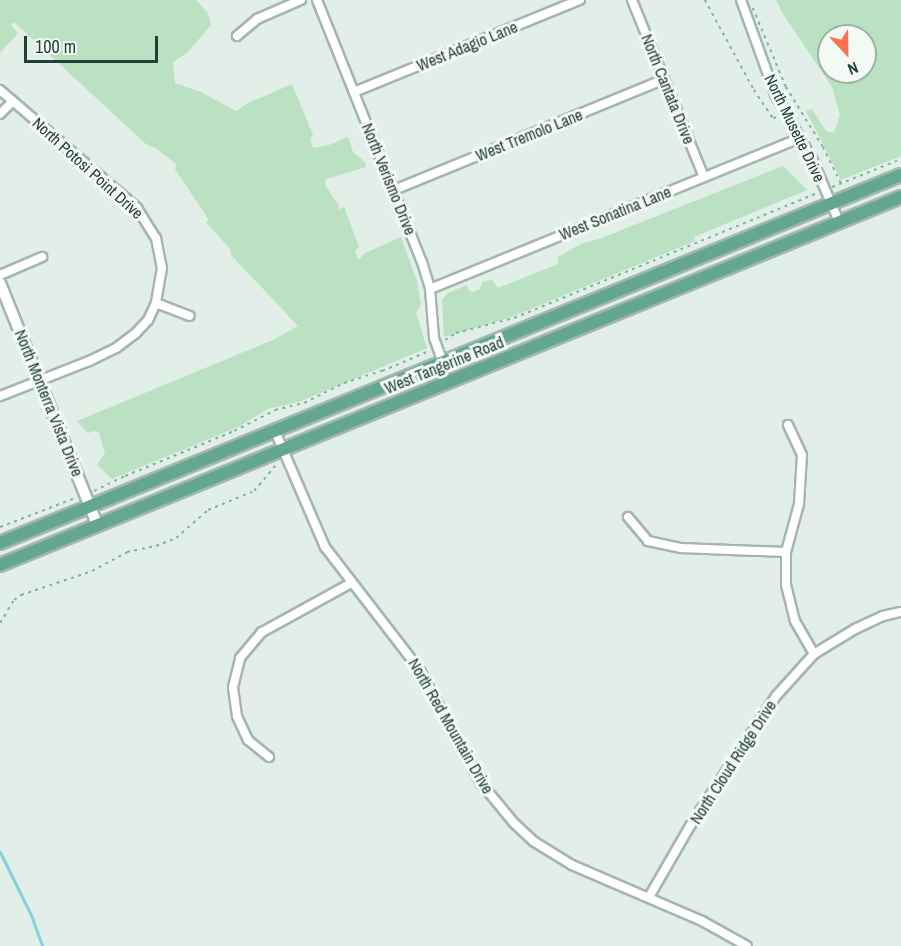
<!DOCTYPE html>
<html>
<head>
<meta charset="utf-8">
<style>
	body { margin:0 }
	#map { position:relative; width:901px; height:946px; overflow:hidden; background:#e2eee8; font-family:"Archivo Narrow",sans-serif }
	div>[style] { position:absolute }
	.green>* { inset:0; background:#bae1c1 }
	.stream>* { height:3px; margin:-1.5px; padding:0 1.5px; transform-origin:1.5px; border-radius:1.5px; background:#86d0d7 }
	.path>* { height:1.5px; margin-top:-0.75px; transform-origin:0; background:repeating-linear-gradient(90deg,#80b4a0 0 3px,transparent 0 7.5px) }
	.roads { filter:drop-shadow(2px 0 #a4b7af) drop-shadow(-2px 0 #a4b7af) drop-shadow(0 2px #a4b7af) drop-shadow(0 -2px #a4b7af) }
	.street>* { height:8px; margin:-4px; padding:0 4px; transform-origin:4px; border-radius:4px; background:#fff }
	.secondary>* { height:10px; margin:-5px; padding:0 5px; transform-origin:5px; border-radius:5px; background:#fff }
	.primary>* { height:12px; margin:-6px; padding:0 6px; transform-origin:6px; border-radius:6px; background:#63a791 }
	span { translate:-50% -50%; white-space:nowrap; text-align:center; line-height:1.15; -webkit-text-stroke:6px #f3faf6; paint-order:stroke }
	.street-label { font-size:16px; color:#214136 }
	.north { position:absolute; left:817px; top:24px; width:60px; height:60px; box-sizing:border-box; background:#f3faf6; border:2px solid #9fb0a9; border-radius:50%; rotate:158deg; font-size:16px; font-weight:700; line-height:24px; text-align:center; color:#214136 }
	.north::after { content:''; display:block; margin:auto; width:21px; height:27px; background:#fd6f51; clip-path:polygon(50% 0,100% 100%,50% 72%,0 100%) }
	.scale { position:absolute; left:24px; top:36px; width:134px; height:27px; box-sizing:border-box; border:3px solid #214136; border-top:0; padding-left:8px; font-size:18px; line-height:21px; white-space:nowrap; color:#214136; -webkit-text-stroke:4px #f3faf6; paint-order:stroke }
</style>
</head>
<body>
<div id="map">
	<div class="green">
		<i style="clip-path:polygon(0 0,196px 0,208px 13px,211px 25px,188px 52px,173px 62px,175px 83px,201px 92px,236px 111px,248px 103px,292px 84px,313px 135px,310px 138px,313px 148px,329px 145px,348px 137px,353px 152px,365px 162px,366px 167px,326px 179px,325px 185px,339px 206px,337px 210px,344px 207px,359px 247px,355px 251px,358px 260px,365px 253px,401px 237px,417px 281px,421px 305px,416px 313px,427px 348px,299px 402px,268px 409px,238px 427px,112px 479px,97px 465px,105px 453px,99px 433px,94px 431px,88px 433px,77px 421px,273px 340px,298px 326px,231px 255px,230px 249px,206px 222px,209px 220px,175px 169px,176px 164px,156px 148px,147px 145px,14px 22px,11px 25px,18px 33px,0 53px)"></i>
		<i style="clip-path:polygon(evenodd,776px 0,901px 0,901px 156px,841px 180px,806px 111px,812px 109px,826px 131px,834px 133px,840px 115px,832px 87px,783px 14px,776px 0,829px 36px,865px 36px,865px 72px,829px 72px,829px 36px)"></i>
		<i style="clip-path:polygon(783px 166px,807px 190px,694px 237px,695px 241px,509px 318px,444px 337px,442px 300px,448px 293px,467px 285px,469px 291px,473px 292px,480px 289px,482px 282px,492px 280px,498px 288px,558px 264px,558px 257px,583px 243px,599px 239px)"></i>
	</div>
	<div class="stream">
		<i style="left:0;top:852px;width:70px;rotate:63.8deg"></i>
		<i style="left:31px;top:915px;width:33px;rotate:70deg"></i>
	</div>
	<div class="path">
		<i style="left:705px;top:0;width:102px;rotate:61.4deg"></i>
		<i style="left:754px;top:90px;width:34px;rotate:56deg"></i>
		<i style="left:773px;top:118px;width:4px;rotate:-14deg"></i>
		<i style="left:753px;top:8px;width:86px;rotate:67.3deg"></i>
		<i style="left:786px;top:87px;width:70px;rotate:58.3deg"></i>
		<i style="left:823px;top:147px;width:40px;rotate:63.4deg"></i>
		<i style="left:832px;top:187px;width:74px;rotate:-22.1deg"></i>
		<i style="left:445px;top:340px;width:13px;rotate:-32deg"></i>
		<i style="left:456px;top:333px;width:60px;rotate:-14.5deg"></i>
		<i style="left:514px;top:318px;width:328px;rotate:-22.4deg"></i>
		<i style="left:94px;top:491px;width:34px;rotate:-26deg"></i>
		<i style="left:125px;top:476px;width:118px;rotate:-22.4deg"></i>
		<i style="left:234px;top:431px;width:46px;rotate:-27.1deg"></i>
		<i style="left:275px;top:410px;width:30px;rotate:-14deg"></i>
		<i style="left:304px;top:403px;width:45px;rotate:-26.6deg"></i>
		<i style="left:344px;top:383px;width:40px;rotate:-18deg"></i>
		<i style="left:382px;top:371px;width:51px;rotate:-23.1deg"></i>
		<i style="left:0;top:527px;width:80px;rotate:-21.1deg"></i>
		<i style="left:0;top:623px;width:27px;rotate:-59deg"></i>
		<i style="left:14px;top:600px;width:9px;rotate:-36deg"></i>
		<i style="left:21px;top:595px;width:75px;rotate:-18.7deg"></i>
		<i style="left:92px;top:571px;width:40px;rotate:-28deg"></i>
		<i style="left:127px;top:552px;width:30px;rotate:-12deg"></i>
		<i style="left:156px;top:546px;width:22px;rotate:-22deg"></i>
		<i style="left:176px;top:538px;width:43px;rotate:-41.2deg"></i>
		<i style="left:208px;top:510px;width:50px;rotate:-22.4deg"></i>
		<i style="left:254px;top:491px;width:34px;rotate:-50deg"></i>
	</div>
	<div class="roads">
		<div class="street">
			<i style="left:317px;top:0;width:282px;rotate:68.2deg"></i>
			<i style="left:422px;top:262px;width:28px;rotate:73deg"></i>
			<i style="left:430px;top:289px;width:49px;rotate:85.3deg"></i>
			<i style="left:434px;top:338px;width:27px;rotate:70deg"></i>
			<i style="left:632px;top:0;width:191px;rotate:67.9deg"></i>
			<i style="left:741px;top:0;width:100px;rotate:70.1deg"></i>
			<i style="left:775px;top:94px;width:77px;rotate:60.4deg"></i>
			<i style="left:813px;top:161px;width:66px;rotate:66.9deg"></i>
			<i style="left:237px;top:36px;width:26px;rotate:-40deg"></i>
			<i style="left:257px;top:19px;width:48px;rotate:-23.4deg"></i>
			<i style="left:0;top:90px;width:181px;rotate:40.7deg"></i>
			<i style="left:137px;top:208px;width:36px;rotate:58deg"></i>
			<i style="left:156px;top:238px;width:31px;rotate:79deg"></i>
			<i style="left:162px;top:268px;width:36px;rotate:100deg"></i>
			<i style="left:156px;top:303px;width:19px;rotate:115deg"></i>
			<i style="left:148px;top:320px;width:18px;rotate:133deg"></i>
			<i style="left:136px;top:333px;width:25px;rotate:143deg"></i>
			<i style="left:116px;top:348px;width:30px;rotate:154deg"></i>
			<i style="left:89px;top:361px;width:96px;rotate:158.5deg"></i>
			<i style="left:354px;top:92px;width:244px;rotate:-22.2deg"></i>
			<i style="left:0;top:114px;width:18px;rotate:-45deg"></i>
			<i style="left:394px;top:190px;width:292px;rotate:-22.3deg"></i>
			<i style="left:0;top:275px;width:46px;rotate:-23.2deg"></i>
			<i style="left:430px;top:289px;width:400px;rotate:-22.2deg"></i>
			<i style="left:156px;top:303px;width:36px;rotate:21deg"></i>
			<i style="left:788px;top:425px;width:33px;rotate:65deg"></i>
			<i style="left:802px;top:455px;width:49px;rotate:93.5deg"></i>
			<i style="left:799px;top:504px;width:50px;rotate:105.2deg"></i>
			<i style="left:786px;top:552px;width:33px;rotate:90deg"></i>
			<i style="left:786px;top:585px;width:37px;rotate:76deg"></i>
			<i style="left:795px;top:621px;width:38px;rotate:60deg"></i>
			<i style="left:275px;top:431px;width:126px;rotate:66.7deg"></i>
			<i style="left:325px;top:547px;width:154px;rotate:52.4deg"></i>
			<i style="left:419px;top:669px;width:130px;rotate:61.5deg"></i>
			<i style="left:481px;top:783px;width:52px;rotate:50.5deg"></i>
			<i style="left:514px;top:823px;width:26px;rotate:43deg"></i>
			<i style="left:533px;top:841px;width:46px;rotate:31.6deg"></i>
			<i style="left:572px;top:865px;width:142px;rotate:23.3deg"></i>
			<i style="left:702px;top:921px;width:51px;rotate:29.1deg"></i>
			<i style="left:628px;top:517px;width:31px;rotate:50deg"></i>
			<i style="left:648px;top:541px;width:34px;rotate:12deg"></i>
			<i style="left:681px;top:548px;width:105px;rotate:2.2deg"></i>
			<i style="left:269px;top:757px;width:27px;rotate:-141deg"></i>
			<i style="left:248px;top:740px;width:26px;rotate:-115deg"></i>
			<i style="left:237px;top:716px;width:29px;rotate:-98deg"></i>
			<i style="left:233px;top:687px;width:30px;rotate:-76deg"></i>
			<i style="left:240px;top:658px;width:34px;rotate:-50deg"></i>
			<i style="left:262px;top:632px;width:102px;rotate:-28.8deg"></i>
			<i style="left:649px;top:897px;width:82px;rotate:-60deg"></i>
			<i style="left:690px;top:826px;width:156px;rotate:-56.5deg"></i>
			<i style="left:776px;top:696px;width:57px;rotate:-47.9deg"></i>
			<i style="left:814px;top:654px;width:48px;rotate:-31.4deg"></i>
			<i style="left:855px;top:629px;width:31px;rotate:-25deg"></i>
			<i style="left:883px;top:616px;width:18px;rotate:-13deg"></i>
		</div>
		<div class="secondary">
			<i style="left:0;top:283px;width:260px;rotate:68.1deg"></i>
		</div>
		<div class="primary">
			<i style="left:0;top:543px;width:973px;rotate:-22.22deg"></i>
			<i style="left:0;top:565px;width:973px;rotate:-22.22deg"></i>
		</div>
	</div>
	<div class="street-label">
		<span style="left:467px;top:46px;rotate:-22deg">West Adagio Lane</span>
		<span style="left:668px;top:89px;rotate:68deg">North Cantata Drive</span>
		<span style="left:795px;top:128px;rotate:64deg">North Musette Drive</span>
		<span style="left:529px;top:135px;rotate:-22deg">West Tremolo Lane</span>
		<span style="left:88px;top:168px;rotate:42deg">North Potosi Point Drive</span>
		<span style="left:389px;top:179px;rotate:68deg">North Verismo Drive</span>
		<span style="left:615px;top:213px;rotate:-22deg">West Sonatina Lane</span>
		<span style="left:444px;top:365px;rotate:-22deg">West Tangerine Road</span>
		<span style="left:49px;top:403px;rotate:68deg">North Monterra Vista Drive</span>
		<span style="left:451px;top:726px;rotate:60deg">North Red Mountain Drive</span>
		<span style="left:733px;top:762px;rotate:-57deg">North Cloud Ridge Drive</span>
	</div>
	<div class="north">N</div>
	<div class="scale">100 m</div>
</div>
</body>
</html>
